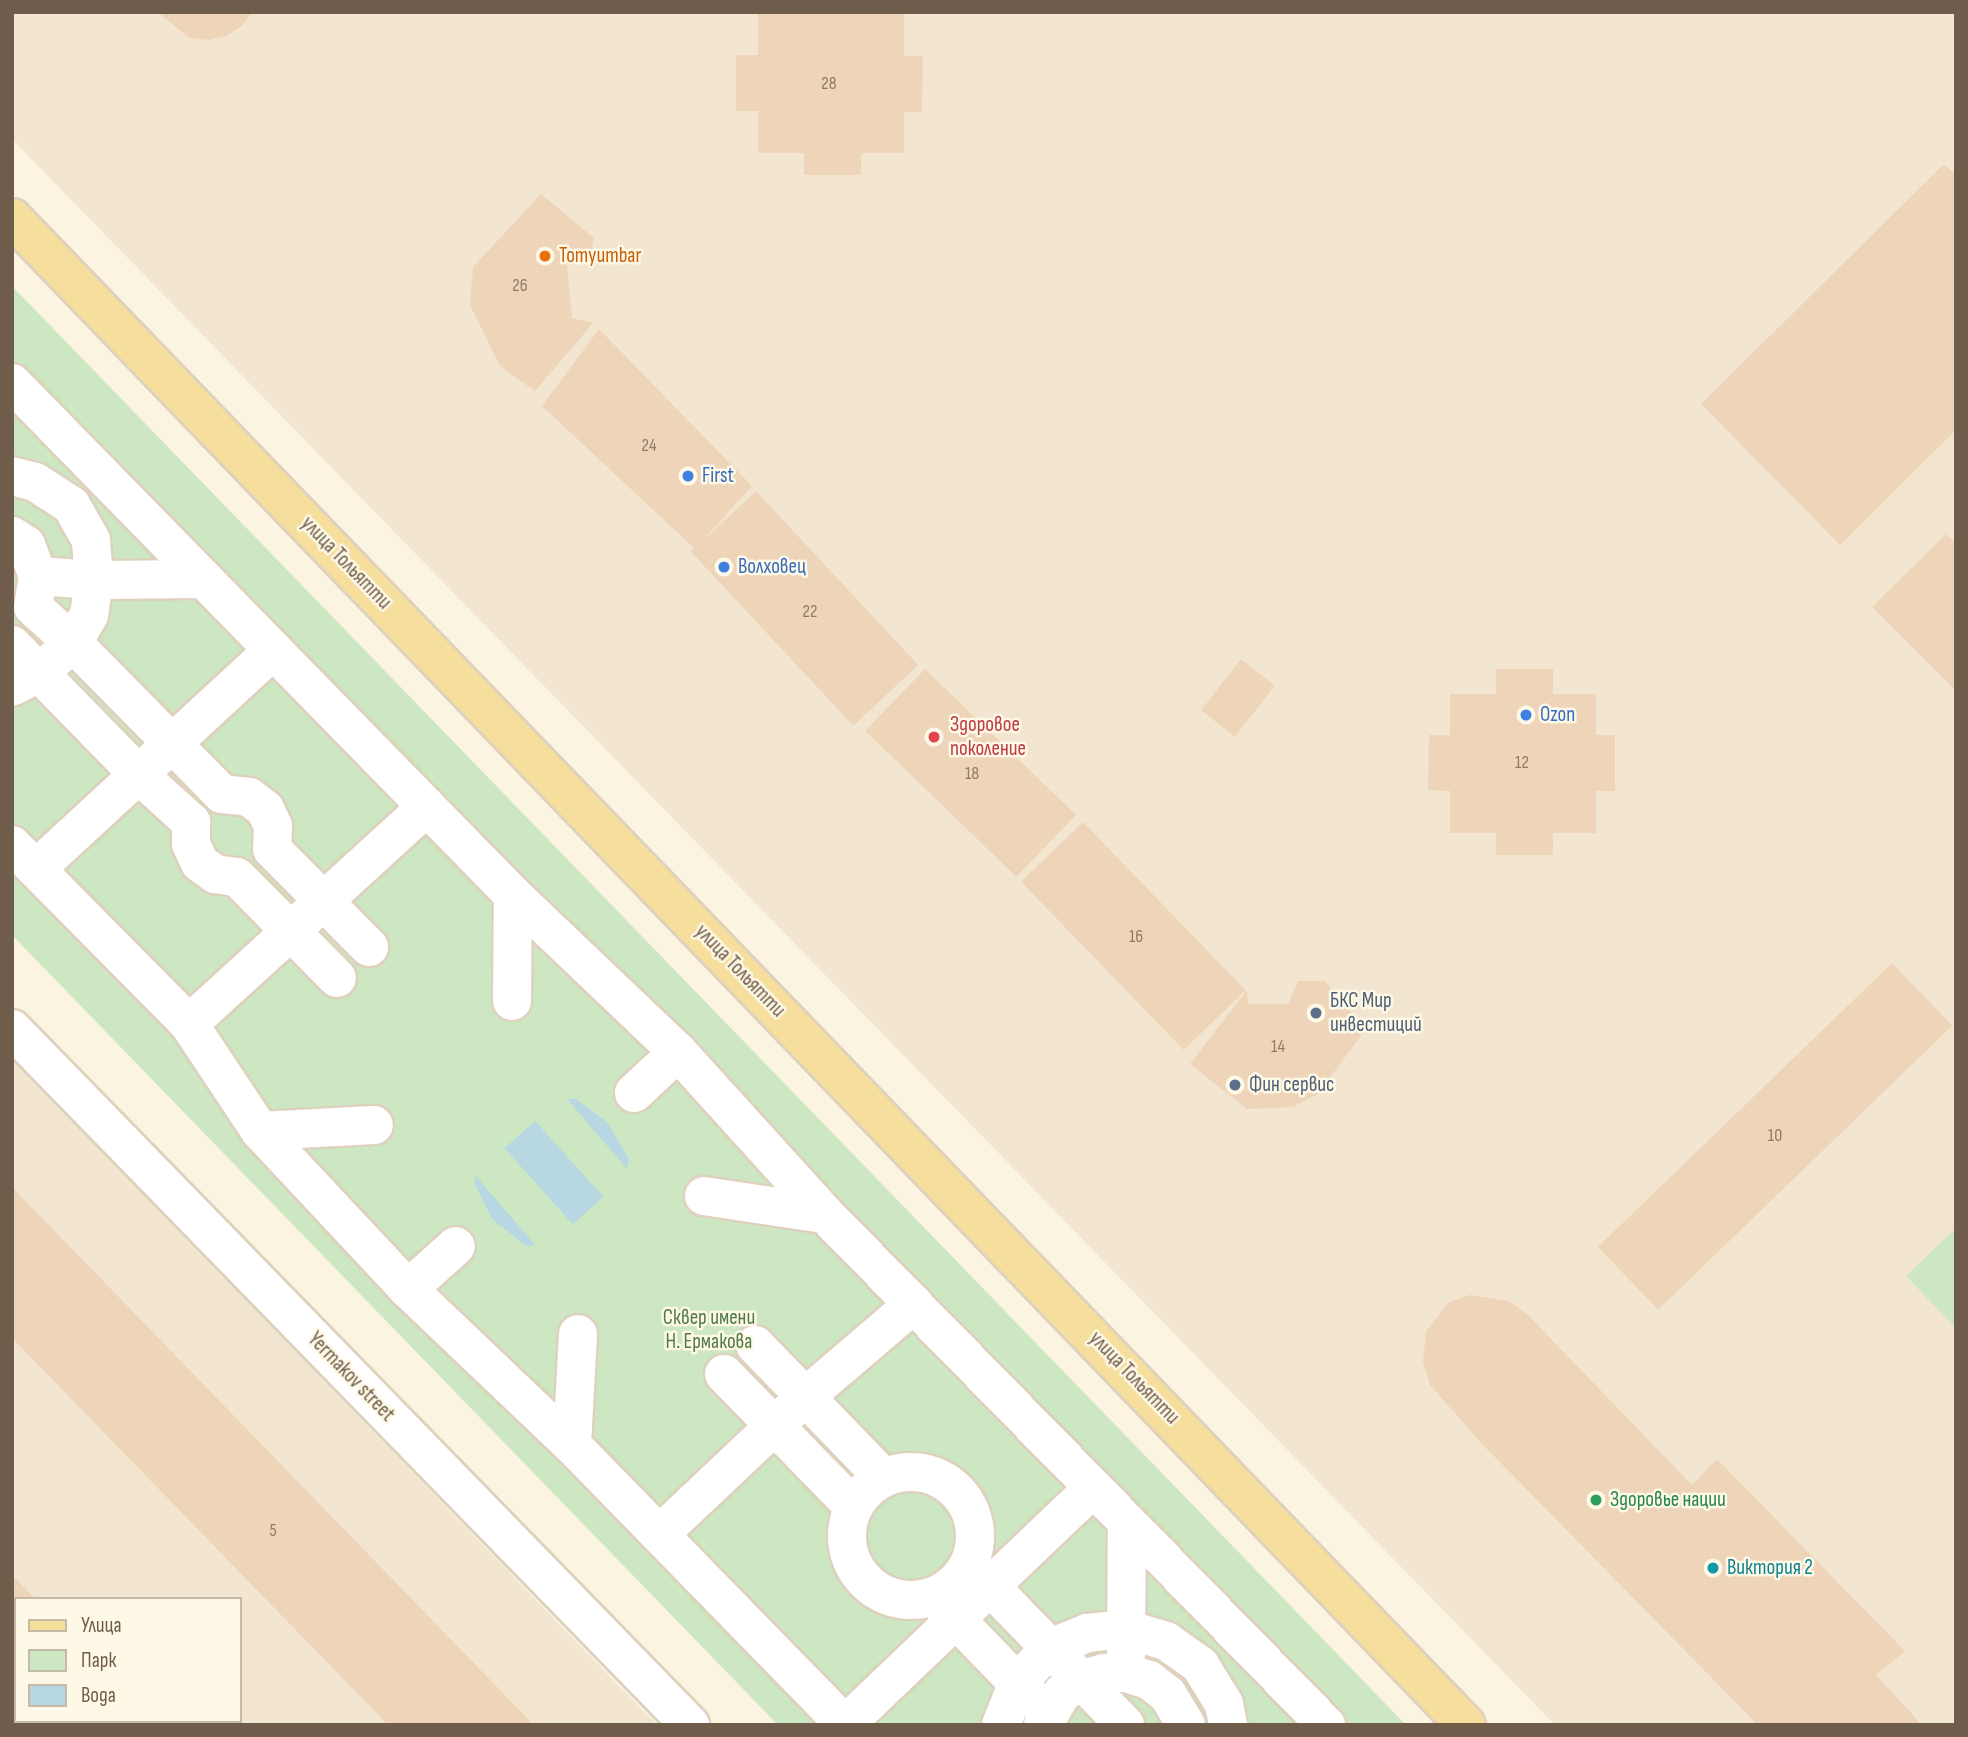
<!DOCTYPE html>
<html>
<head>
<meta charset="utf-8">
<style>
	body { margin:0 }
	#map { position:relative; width:1968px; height:1737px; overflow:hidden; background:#fbf4e1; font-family:"Sofia Sans Condensed",sans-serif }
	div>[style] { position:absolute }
	.residential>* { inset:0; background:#f2e6d0 }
	.green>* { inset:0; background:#cce7c1 }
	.water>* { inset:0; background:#b7d7e3; transform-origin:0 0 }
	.building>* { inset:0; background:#eed5ba; transform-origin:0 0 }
	.roads { filter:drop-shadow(2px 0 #ded1be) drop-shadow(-2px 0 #ded1be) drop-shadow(0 2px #ded1be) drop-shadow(0 -2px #ded1be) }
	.minor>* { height:38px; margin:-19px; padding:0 19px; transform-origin:19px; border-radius:19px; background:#fff }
	.minor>.ring { margin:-19px; padding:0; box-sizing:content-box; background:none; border:38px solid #fff; border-radius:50% }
	.major>* { height:38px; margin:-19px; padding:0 19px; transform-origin:19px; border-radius:19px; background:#f6df9d }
	.dots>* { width:19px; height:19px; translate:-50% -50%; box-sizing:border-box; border:4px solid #fef8e7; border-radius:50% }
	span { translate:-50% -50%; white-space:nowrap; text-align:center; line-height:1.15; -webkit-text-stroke:5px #fef8e7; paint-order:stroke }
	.number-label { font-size:18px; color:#907a66 }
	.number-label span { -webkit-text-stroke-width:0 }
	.food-label { font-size:21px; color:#c56008 }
	.left { translate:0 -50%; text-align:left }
	.shop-label { font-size:21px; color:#366cbe }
	.street-label { font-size:21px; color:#705c4a }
	.health-label { font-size:21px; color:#be3a42 }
	.service-label { font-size:21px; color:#4e5e75 }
	.park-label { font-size:21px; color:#4f7b45 }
	.leisure-label { font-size:21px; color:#27864d }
	.culture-label { font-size:21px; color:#0d838f }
	.frame { position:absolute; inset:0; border:14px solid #705c4a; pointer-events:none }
	.legend { position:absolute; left:14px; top:1597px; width:228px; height:126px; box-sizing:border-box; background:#fef8e7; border:2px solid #c5baa8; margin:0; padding:9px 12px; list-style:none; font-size:21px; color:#705c4a }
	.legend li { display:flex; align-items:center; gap:14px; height:35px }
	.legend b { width:35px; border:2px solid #c5baa8 }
</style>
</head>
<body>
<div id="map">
	<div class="residential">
		<i style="clip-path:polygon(12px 12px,1956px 12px,1956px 1725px,1555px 1725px,12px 139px)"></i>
		<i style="clip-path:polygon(evenodd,12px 1058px,657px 1725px,12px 1725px,12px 1058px,16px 1599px,240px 1599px,240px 1721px,16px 1721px,16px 1599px)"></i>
	</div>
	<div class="green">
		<i style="clip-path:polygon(12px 286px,1406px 1725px,778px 1725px,12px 935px)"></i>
		<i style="clip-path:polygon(1956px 1228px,1956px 1328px,1906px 1276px)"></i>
	</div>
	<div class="water">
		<i style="clip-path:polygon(567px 1099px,576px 1099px,607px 1122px,629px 1159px,627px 1169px)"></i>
		<i style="left:535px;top:1121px;width:102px;height:41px;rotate:48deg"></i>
		<i style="clip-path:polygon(475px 1175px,535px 1245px,526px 1246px,492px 1219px,475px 1184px)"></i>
	</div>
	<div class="building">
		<i style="clip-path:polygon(158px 12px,252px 12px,242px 26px,226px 36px,209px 40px,189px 38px)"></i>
		<i style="clip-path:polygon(861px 12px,904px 14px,904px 56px,923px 56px,922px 112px,904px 112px,904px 153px,861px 153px,861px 175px,804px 175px,804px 153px,758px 153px,758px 111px,736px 111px,736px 55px,758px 55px,758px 14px)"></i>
		<i style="clip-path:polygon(1944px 164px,1956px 175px,1956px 430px,1840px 545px,1701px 404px)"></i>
		<i style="clip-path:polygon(541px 194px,594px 238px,590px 260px,567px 264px,572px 318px,593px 323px,535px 391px,500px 366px,470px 305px,473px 267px)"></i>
		<i style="clip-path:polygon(599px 329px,752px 486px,695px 549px,542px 406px)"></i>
		<i style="left:756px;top:491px;width:238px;height:89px;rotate:47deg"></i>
		<i style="clip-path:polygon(1946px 534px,1956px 544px,1956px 685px,1953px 688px,1872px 607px)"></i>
		<i style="left:1241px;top:659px;width:43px;height:65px;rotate:38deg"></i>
		<i style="left:925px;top:669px;width:210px;height:86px;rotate:44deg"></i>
		<i style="clip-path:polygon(1496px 669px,1553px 669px,1553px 694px,1596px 694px,1596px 735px,1615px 735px,1615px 791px,1596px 791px,1596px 833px,1553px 833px,1553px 855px,1496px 855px,1496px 833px,1450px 833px,1450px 791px,1428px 790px,1429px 735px,1450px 735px,1450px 694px,1496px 694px)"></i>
		<i style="left:1083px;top:822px;width:234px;height:86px;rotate:46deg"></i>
		<i style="left:1892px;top:963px;width:87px;height:409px;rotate:46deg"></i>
		<i style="clip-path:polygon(1298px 981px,1325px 981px,1365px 1030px,1318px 1094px,1293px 1107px,1247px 1109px,1190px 1064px,1247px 990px,1248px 1004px,1288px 1004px)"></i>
		<i style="clip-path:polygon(12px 1187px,534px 1725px,388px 1725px,12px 1338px)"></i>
		<i style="clip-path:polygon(1470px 1295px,1509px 1301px,1527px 1314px,1692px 1485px,1717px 1459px,1905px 1651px,1876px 1675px,1922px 1725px,1758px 1725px,1481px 1443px,1430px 1385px,1423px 1362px,1426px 1331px,1449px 1302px)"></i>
		<i style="clip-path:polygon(12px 1575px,35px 1599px,16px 1599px,16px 1616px,12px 1620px)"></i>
	</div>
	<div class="roads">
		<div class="minor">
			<i style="left:12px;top:383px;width:716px;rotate:45.62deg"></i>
			<i style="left:513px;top:895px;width:228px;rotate:43.6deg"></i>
			<i style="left:678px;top:1052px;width:219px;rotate:47.8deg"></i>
			<i style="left:825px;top:1214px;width:716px;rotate:45.57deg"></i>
			<i style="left:12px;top:476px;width:24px;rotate:15deg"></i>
			<i style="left:35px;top:482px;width:43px;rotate:32.6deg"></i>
			<i style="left:71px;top:505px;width:40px;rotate:60.3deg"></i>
			<i style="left:91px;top:540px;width:40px;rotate:85.7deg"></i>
			<i style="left:94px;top:580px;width:35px;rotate:98deg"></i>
			<i style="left:89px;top:615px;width:32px;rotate:120deg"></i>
			<i style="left:73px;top:643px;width:45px;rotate:138.6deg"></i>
			<i style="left:39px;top:673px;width:30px;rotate:153deg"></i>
			<i style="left:12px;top:536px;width:17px;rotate:33deg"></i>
			<i style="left:26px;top:545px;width:33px;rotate:69deg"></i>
			<i style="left:38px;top:576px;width:25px;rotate:99deg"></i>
			<i style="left:38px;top:576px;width:56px;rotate:4.1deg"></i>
			<i style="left:94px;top:580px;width:110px;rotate:-0.5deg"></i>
			<i style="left:33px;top:607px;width:54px;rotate:42deg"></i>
			<i style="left:73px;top:643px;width:212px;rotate:45.4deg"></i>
			<i style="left:222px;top:794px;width:27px;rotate:6deg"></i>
			<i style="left:249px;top:797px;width:20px;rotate:37deg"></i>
			<i style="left:265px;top:809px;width:19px;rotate:65deg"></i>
			<i style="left:273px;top:826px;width:23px;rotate:92deg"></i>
			<i style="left:272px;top:849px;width:138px;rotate:45.3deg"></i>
			<i style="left:12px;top:645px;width:180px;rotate:45.7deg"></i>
			<i style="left:138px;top:774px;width:72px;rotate:42.2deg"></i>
			<i style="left:191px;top:822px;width:22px;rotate:90deg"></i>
			<i style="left:191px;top:844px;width:21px;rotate:65deg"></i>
			<i style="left:200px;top:863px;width:19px;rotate:36deg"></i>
			<i style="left:215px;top:874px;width:22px;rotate:8deg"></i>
			<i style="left:237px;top:877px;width:142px;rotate:45.3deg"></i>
			<i style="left:12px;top:845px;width:252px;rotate:45.3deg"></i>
			<i style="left:189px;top:1024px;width:128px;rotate:56.4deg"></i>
			<i style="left:260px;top:1131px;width:216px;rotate:46.9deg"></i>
			<i style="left:408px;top:1289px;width:226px;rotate:43.6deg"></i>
			<i style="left:572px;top:1445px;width:391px;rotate:45.7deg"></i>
			<i style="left:845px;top:1725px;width:343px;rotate:-43.7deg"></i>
			<i style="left:36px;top:869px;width:323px;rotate:-42.7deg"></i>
			<i style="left:512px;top:1001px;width:106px;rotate:-89.5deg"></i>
			<i style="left:189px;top:1024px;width:322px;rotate:-42.4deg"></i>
			<i style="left:12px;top:1029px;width:972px;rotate:45.75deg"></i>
			<i style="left:634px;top:1093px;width:60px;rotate:-43deg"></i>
			<i style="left:260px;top:1131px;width:114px;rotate:-3deg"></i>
			<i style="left:704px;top:1196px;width:122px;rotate:8.5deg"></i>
			<i style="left:408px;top:1289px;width:64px;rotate:-41.9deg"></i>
			<i style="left:755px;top:1345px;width:182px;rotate:45.9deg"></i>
			<i style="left:724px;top:1374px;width:183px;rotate:45.7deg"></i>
			<i style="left:572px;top:1445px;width:111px;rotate:-86.9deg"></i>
			<i class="ring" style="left:847px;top:1472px;width:90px;height:90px"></i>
			<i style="left:660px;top:1534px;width:199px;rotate:-43.4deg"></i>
			<i style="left:805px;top:1397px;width:143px;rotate:-40.5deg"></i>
			<i style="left:970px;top:1566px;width:222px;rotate:45.7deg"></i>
			<i style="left:940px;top:1603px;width:135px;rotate:45.9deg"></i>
			<i style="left:1126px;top:1654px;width:131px;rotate:-89.6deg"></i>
			<i style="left:1001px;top:1725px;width:46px;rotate:-68.4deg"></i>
			<i style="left:1018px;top:1682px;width:47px;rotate:-46.7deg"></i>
			<i style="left:1050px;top:1648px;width:40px;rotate:-22deg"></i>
			<i style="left:1087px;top:1633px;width:39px;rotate:-6deg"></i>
			<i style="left:1126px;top:1629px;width:42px;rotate:16.7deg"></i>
			<i style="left:1166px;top:1641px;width:42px;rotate:35.2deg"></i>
			<i style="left:1200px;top:1665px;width:46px;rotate:58.4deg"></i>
			<i style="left:1224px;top:1704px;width:21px;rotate:79deg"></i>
			<i style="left:1043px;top:1725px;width:37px;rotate:-59deg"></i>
			<i style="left:1062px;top:1693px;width:25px;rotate:-34deg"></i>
			<i style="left:1083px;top:1679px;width:22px;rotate:-16deg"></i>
			<i style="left:1104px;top:1673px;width:22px"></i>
			<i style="left:1126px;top:1673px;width:24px;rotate:17deg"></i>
			<i style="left:1149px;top:1680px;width:24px;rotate:38deg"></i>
			<i style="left:1168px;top:1695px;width:35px;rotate:59deg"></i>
		</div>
		<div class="major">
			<i style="left:12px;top:218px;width:2094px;rotate:46.03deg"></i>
		</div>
	</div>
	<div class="dots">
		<i style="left:545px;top:256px;background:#e8710a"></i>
		<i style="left:688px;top:476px;background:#3f7fe0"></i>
		<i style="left:724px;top:567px;background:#3f7fe0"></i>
		<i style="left:1526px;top:715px;background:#3f7fe0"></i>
		<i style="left:934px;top:737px;background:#e0444e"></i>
		<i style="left:1316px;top:1013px;background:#5c6f8a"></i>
		<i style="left:1235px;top:1085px;background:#5c6f8a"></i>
		<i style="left:1596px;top:1500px;background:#2e9e5b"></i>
		<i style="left:1713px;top:1568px;background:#0f9aa8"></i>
	</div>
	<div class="number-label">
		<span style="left:829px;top:84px">28</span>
		<span style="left:520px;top:286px">26</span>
		<span style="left:649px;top:446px">24</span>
		<span style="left:810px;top:612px">22</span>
		<span style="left:1522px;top:763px">12</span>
		<span style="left:972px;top:774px">18</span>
		<span style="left:1136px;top:937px">16</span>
		<span style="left:1278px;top:1047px">14</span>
		<span style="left:1775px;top:1136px">10</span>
		<span style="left:273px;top:1531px">5</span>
	</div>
	<div class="food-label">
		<span class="left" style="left:559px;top:256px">Tomyumbar</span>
	</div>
	<div class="shop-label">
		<span class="left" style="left:702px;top:476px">First</span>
		<span class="left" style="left:738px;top:567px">Волховец</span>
		<span class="left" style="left:1540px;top:715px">Ozon</span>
	</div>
	<div class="street-label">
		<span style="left:346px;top:563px;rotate:46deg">улица Тольятти</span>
		<span style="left:740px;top:971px;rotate:46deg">улица Тольятти</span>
		<span style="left:351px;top:1377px;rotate:46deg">Yermakov street</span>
		<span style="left:1134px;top:1378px;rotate:46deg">улица Тольятти</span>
	</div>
	<div class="health-label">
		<span class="left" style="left:950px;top:737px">Здоровое<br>поколение</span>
	</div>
	<div class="service-label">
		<span class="left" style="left:1330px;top:1013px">БКС Мир<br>инвестиций</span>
		<span class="left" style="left:1249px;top:1085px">Фин сервис</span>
	</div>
	<div class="park-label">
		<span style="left:709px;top:1330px">Сквер имени<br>Н. Ермакова</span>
	</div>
	<div class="leisure-label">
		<span class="left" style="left:1610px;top:1500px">Здоровье нации</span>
	</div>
	<div class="culture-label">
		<span class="left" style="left:1727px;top:1568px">Виктория 2</span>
	</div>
	<div class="frame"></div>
	<ul class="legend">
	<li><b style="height:9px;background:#f6df9d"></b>Улица</li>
	<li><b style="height:19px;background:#cce7c1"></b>Парк</li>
	<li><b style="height:19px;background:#b7d7e3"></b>Вода</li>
	</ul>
</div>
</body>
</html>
